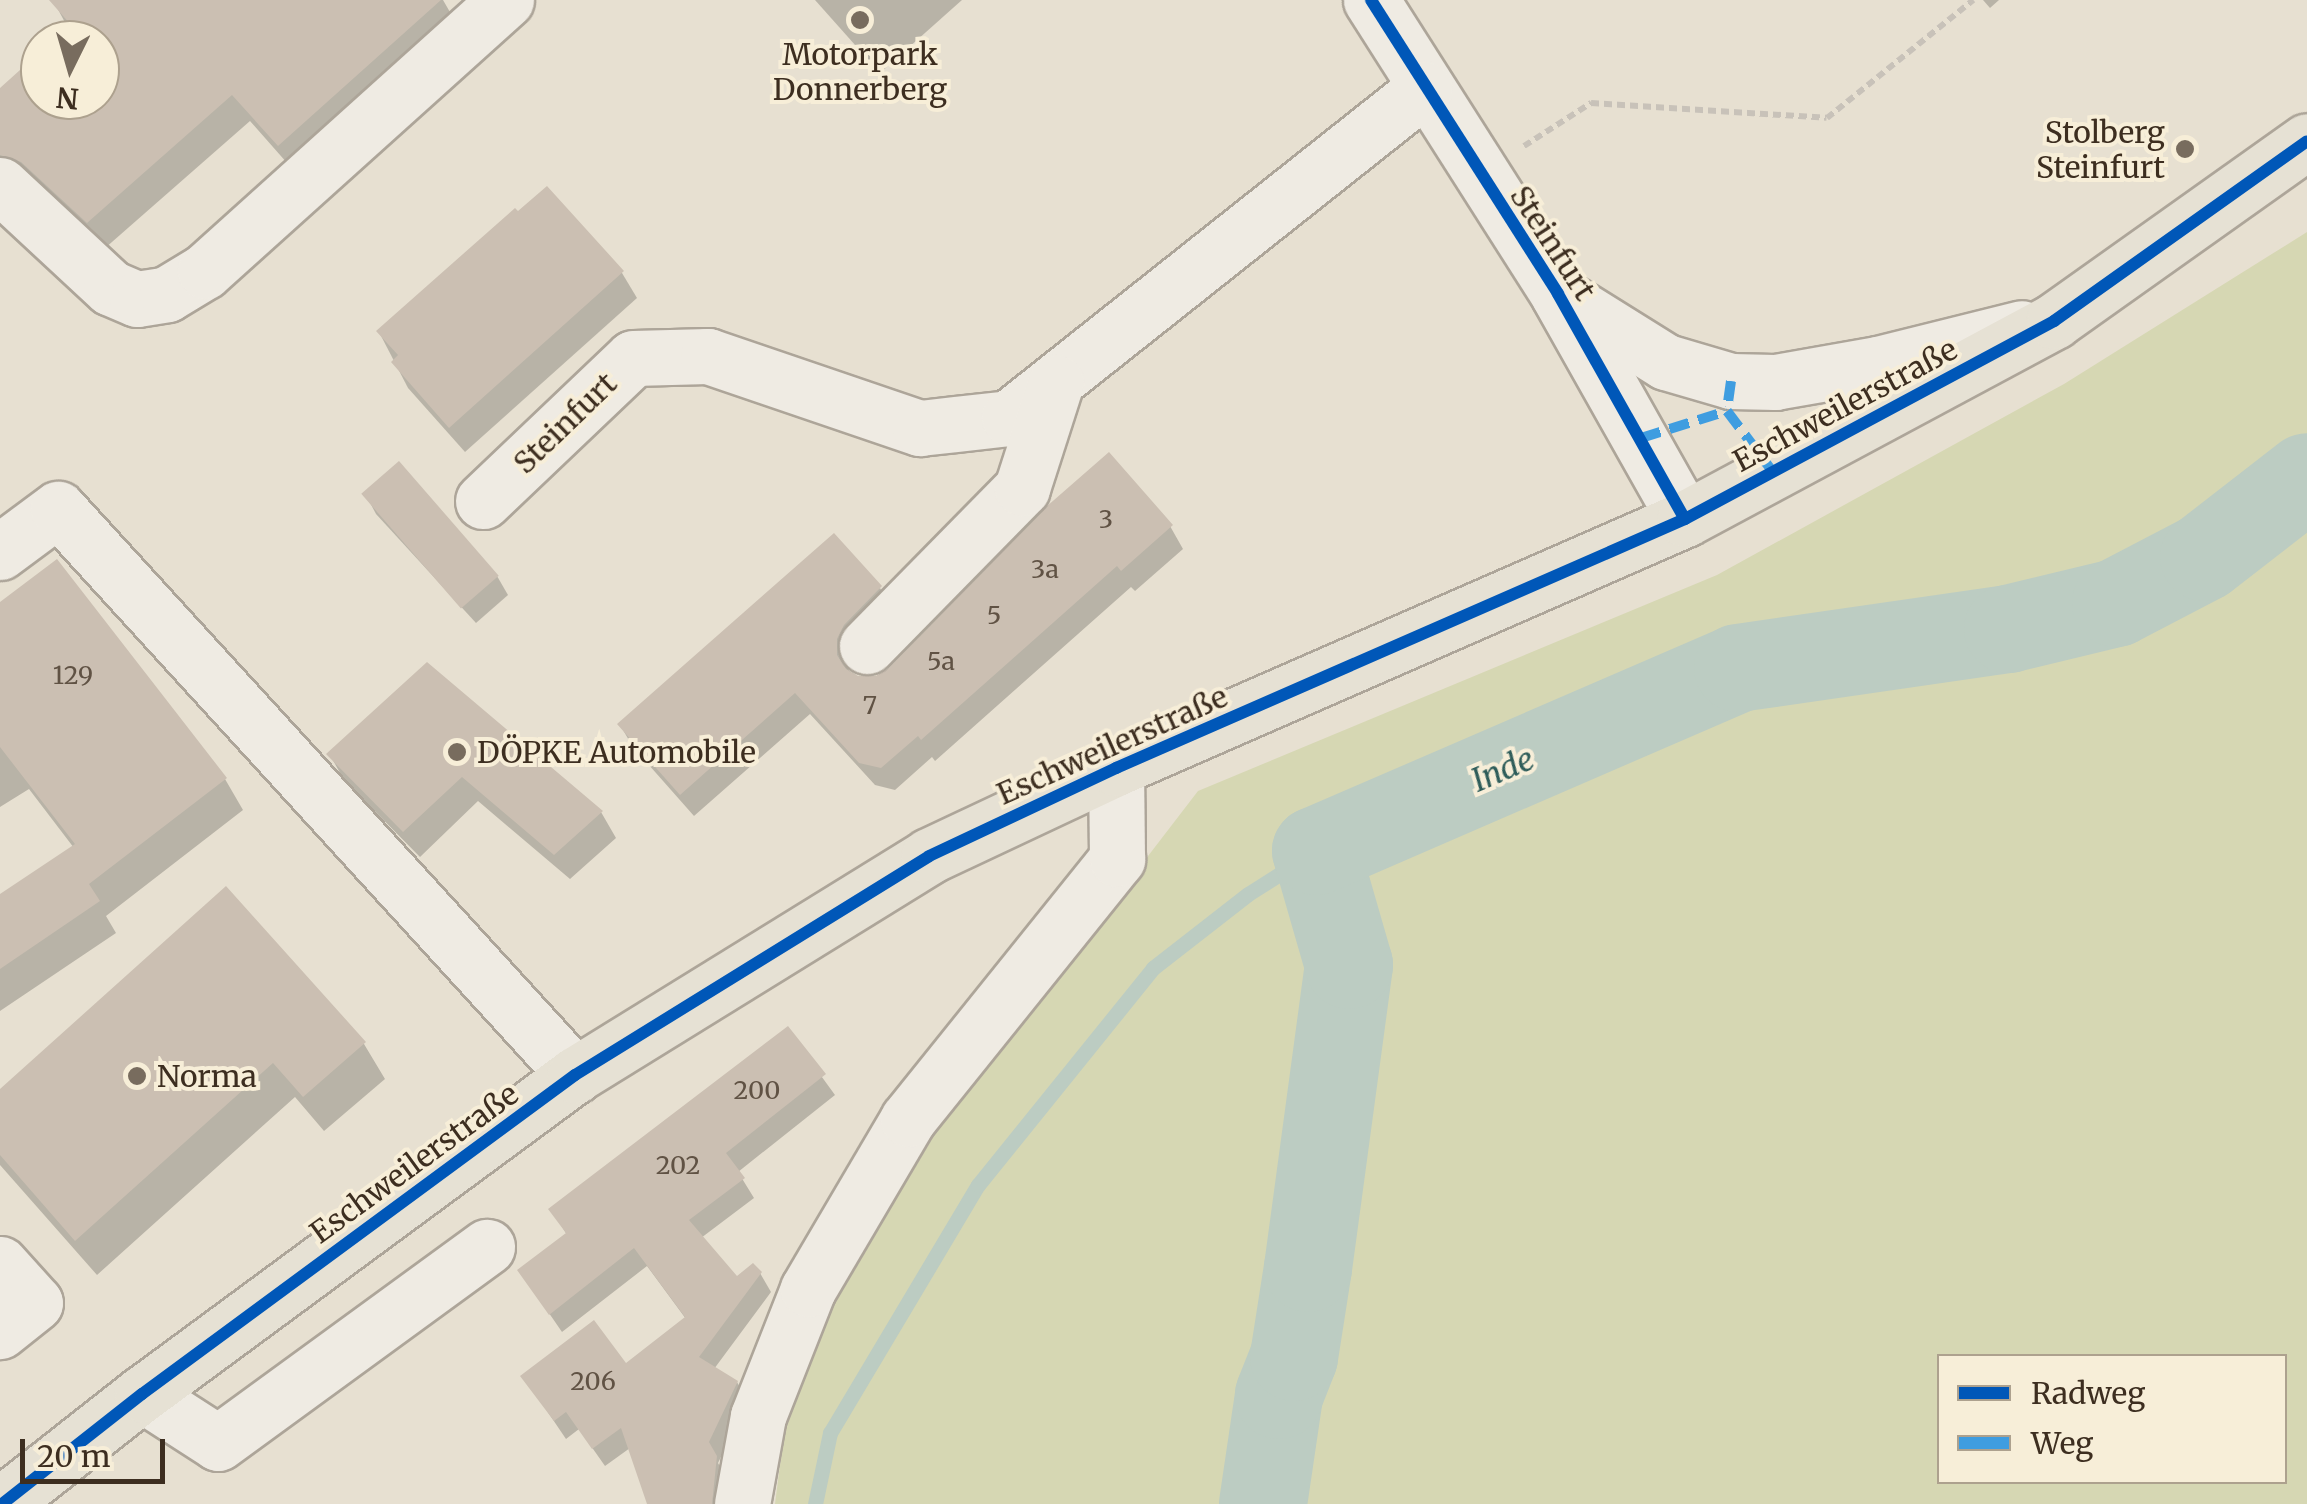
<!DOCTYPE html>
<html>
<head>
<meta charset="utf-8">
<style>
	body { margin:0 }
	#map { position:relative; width:2307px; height:1504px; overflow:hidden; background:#e7e0d1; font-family:Merriweather,serif }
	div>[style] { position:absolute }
	.green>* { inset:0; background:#d6d7b3 }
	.shadow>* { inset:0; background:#0003 }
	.stream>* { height:15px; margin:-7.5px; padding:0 7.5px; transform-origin:7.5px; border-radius:7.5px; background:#bcccc2 }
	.river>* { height:88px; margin:-44px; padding:0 44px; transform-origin:44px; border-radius:44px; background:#bcccc2 }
	.building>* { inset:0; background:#cbbfb2; transform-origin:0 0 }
	.path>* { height:6px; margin-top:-3px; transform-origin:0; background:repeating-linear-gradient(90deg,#c8c2b9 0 8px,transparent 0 13px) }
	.roads { filter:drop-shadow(2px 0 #ada599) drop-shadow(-2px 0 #ada599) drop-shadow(0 2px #ada599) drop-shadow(0 -2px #ada599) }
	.minor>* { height:55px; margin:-27.5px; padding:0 27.5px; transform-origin:27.5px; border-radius:27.5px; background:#efebe3 }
	.major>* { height:55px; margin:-27.5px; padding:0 27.5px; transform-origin:27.5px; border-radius:27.5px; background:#e6e1d4 }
	.quiet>* { height:10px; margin-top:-5px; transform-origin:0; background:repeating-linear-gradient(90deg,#3f9de0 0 20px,transparent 0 30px) }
	.cycleway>* { height:12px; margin:-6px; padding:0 6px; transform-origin:6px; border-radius:6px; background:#0057b8 }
	.dots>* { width:28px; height:28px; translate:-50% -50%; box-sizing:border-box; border:5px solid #f7eed8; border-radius:50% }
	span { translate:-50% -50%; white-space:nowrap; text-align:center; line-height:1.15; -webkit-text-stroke:8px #f7eed8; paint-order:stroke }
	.number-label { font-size:25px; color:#605244 }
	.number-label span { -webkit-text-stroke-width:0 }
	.poi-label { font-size:30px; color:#3d2e20 }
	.right { translate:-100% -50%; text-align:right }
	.left { translate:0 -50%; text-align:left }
	.street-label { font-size:30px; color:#3d2e20 }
	.water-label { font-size:32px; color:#2f5d5a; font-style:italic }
	.legend { position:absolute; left:1937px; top:1354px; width:350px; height:130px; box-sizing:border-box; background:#f7eed8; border:2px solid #ada18e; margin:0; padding:12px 18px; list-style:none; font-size:30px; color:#3d2e20 }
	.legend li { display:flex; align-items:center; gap:20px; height:50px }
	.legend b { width:50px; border:2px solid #ada18e }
	.north { position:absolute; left:20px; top:20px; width:100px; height:100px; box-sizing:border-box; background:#f7eed8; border:2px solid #ada18e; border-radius:50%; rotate:185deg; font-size:28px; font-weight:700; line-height:40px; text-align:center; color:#3d2e20 }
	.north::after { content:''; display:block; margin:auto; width:35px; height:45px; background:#786c5e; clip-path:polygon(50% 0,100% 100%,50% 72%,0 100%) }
	.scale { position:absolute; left:20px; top:1439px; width:145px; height:45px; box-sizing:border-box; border:5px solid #3d2e20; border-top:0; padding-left:12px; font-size:30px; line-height:35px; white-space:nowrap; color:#3d2e20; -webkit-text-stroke:8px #f7eed8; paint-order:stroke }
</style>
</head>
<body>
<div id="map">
	<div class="green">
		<i style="clip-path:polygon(evenodd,2307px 232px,2307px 1504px,775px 1504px,785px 1426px,835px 1301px,936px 1132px,1198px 791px,1717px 575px,2064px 384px,2307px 232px,1940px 1356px,2284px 1356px,2284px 1482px,1940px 1482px,1940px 1356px)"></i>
	</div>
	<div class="shadow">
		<i style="clip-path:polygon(53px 0,443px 0,458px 26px,295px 172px,250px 121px,104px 249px,0 178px,0 91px,40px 56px,40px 100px,100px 100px,100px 40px,58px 40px,69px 30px)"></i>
		<i style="clip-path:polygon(815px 0,962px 0,880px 73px)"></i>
		<i style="clip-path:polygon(1983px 0,1999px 0,1990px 8px)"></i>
		<i style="clip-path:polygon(547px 190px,622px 273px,637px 298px,465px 452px,408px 388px,379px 332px)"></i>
		<i style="clip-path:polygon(366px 495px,497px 576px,508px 595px,476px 623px,376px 514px)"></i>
		<i style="clip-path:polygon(1170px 526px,1183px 549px,1135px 591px,1131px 587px,935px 761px,932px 757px,895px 790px,875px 785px,810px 714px,694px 816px,633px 747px,620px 725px,880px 588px,893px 610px,848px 663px,849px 673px,858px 678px,877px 678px)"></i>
		<i style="clip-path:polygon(0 605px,225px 779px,243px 810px,106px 916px,116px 933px,0 1011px,0 897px,74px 848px,29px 789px,0 807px)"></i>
		<i style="clip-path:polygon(428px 666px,601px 812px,616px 838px,570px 879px,478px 801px,420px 857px,344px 780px,330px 755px)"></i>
		<i style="clip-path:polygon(226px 890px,364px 1044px,385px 1079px,324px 1131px,295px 1097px,97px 1275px,0 1165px,0 1093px)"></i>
		<i style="clip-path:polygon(787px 1029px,835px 1095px,738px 1172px,754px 1198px,701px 1238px,736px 1280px,760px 1273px,771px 1292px,714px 1369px,737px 1382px,748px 1402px,718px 1463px,726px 1478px,723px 1504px,649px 1504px,630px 1448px,605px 1466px,579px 1429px,566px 1439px,524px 1377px,625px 1367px,686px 1319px,647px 1266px,562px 1332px,520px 1271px,567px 1235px,552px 1210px)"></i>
	</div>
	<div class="stream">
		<i style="left:815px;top:1504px;width:73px;rotate:-78.1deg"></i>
		<i style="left:830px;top:1433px;width:289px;rotate:-59.2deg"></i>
		<i style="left:978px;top:1185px;width:279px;rotate:-51.1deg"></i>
		<i style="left:1153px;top:968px;width:120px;rotate:-37.9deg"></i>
		<i style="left:1248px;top:894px;width:80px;rotate:-32.3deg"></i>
	</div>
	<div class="river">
		<i style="left:1263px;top:1504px;width:110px;rotate:-81.6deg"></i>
		<i style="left:1279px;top:1395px;width:41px;rotate:-68.5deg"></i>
		<i style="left:1294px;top:1357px;width:90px;rotate:-81.1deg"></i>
		<i style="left:1308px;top:1268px;width:306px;rotate:-82.3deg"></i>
		<i style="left:1349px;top:965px;width:119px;rotate:-106.1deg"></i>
		<i style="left:1316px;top:851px;width:460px;rotate:-23.4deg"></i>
		<i style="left:1738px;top:668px;width:273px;rotate:-8.2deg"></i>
		<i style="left:2008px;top:629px;width:111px;rotate:-13.5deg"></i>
		<i style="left:2116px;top:603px;width:99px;rotate:-27.6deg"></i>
		<i style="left:2204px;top:557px;width:130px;rotate:-37.8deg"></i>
	</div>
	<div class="building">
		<i style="clip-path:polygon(49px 0,441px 0,278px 146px,232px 95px,87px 223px,21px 162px,0 155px,0 88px,40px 52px,40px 100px,100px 100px,100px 40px,54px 40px,71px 25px)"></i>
		<i style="clip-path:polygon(547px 186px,624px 271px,449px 428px,391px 362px,398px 355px,376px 331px,515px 208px,518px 211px)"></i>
		<i style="clip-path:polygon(1109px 452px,1173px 525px,1121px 571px,1117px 566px,921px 740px,918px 736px,881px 768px,859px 763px,795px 693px,680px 795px,617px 724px,834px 533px,882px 586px,844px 625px,837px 639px,837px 655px,846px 669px,858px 676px,876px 676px,889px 668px,1046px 507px)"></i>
		<i style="left:399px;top:461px;width:152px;height:50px;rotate:49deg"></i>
		<i style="clip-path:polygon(57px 559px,227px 778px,89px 884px,100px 901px,0 969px,0 894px,75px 844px,0 747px,0 602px)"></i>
		<i style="clip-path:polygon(427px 662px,603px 811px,554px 855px,462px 777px,403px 832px,326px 754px)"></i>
		<i style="clip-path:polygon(226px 886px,366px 1042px,303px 1097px,273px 1063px,75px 1241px,0 1155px,0 1089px)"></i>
		<i style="clip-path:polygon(788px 1026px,826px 1074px,726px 1153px,745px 1178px,689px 1220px,737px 1276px,753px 1263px,762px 1272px,699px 1357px,738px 1381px,709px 1442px,717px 1456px,712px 1504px,647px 1504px,621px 1428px,592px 1449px,566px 1412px,554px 1421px,520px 1376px,594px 1320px,626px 1363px,685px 1317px,634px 1248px,549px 1315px,517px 1270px,566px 1233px,548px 1209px)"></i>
	</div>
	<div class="path">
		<i style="left:1524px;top:146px;width:80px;rotate:-32.7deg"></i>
		<i style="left:1591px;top:103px;width:236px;rotate:3.6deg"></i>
		<i style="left:1827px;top:118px;width:188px;rotate:-38.9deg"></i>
	</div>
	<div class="roads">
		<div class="minor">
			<i style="left:1371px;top:0;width:348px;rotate:57.5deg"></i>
			<i style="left:1558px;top:294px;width:258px;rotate:60.6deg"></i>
			<i style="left:0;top:185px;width:151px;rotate:42.9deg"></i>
			<i style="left:111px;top:288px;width:28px;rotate:23deg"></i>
			<i style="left:137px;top:299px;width:30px;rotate:-9deg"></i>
			<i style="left:167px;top:294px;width:44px;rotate:-31.2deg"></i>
			<i style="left:205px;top:271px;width:405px;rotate:-42deg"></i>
			<i style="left:1565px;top:299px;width:119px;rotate:32deg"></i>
			<i style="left:1666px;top:362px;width:68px;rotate:16.3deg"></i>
			<i style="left:1731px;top:381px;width:44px;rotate:1.3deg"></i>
			<i style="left:1775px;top:382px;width:105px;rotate:-9.9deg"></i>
			<i style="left:1878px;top:364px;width:148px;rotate:-14deg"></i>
			<i style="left:483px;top:501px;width:207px;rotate:-43.6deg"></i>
			<i style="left:633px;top:358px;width:75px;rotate:-1.5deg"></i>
			<i style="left:708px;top:356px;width:224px;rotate:18.8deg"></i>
			<i style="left:920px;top:428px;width:90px;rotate:-6.4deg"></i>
			<i style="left:1009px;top:418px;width:530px;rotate:-38.41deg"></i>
			<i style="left:0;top:552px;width:72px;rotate:-36.6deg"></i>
			<i style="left:58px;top:509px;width:767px;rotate:47.59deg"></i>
			<i style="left:867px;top:646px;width:221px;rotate:-45.5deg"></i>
			<i style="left:1022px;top:488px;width:111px;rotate:-72.2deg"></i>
			<i style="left:0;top:1264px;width:52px;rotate:48.1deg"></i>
			<i style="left:35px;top:1303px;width:45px;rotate:141.3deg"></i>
			<i style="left:142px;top:1394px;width:90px;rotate:32.8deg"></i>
			<i style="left:218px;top:1443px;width:333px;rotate:-36.1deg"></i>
			<i style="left:742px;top:1504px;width:89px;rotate:-79.7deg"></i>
			<i style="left:758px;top:1416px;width:136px;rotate:-68.5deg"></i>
			<i style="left:808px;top:1289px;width:197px;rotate:-59.5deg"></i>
			<i style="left:908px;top:1119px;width:334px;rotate:-51.2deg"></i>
			<i style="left:1117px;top:859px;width:91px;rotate:-90.6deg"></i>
		</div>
		<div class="major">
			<i style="left:2px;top:1504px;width:178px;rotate:-38.2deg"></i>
			<i style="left:142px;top:1394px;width:538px;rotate:-36.38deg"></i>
			<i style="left:575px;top:1075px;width:416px;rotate:-31.7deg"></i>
			<i style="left:929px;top:856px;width:207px;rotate:-25.2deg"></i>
			<i style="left:1116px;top:768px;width:621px;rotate:-23.63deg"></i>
			<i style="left:1685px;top:519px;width:419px;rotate:-28.2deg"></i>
			<i style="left:2054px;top:321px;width:310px;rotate:-35.4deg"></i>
		</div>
	</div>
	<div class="quiet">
		<i style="left:1731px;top:381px;width:30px;rotate:98deg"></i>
		<i style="left:1727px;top:411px;width:76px;rotate:53deg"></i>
		<i style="left:1641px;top:438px;width:90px;rotate:-17.4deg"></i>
	</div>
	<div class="cycleway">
		<i style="left:1371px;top:0;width:348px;rotate:57.5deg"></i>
		<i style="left:1558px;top:294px;width:258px;rotate:60.6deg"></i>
		<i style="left:2px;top:1504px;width:178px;rotate:-38.2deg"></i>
		<i style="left:142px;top:1394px;width:538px;rotate:-36.38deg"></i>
		<i style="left:575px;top:1075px;width:416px;rotate:-31.7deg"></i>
		<i style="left:929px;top:856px;width:207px;rotate:-25.2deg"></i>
		<i style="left:1116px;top:768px;width:621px;rotate:-23.63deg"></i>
		<i style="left:1685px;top:519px;width:419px;rotate:-28.2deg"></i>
		<i style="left:2054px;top:321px;width:310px;rotate:-35.4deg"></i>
	</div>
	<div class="dots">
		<i style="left:860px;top:20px;background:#786c5e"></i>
		<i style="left:2185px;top:149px;background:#786c5e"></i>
		<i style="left:457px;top:752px;background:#786c5e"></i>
		<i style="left:137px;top:1076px;background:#786c5e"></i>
	</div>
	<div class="number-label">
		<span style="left:1106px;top:519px">3</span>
		<span style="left:1045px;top:569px">3a</span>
		<span style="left:994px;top:615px">5</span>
		<span style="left:941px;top:661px">5a</span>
		<span style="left:73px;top:675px">129</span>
		<span style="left:870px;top:705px">7</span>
		<span style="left:757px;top:1090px">200</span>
		<span style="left:678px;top:1165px">202</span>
		<span style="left:593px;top:1381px">206</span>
	</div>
	<div class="poi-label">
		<span style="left:860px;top:71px">Motorpark<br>Donnerberg</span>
		<span class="right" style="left:2165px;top:149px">Stolberg<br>Steinfurt</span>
		<span class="left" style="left:477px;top:752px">DÖPKE Automobile</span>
		<span class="left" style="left:157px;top:1076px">Norma</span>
	</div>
	<div class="street-label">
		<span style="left:1553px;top:243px;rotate:57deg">Steinfurt</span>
		<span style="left:1845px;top:405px;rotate:-28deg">Eschweilerstraße</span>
		<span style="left:565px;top:423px;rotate:-44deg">Steinfurt</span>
		<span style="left:1112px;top:745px;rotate:-24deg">Eschweilerstraße</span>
		<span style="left:414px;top:1163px;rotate:-36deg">Eschweilerstraße</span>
	</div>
	<div class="water-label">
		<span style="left:1503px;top:770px;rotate:-23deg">Inde</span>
	</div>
	<ul class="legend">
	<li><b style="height:12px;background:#0057b8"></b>Radweg</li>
	<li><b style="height:12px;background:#3f9de0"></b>Weg</li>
	</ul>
	<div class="north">N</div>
	<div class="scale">20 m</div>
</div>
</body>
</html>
